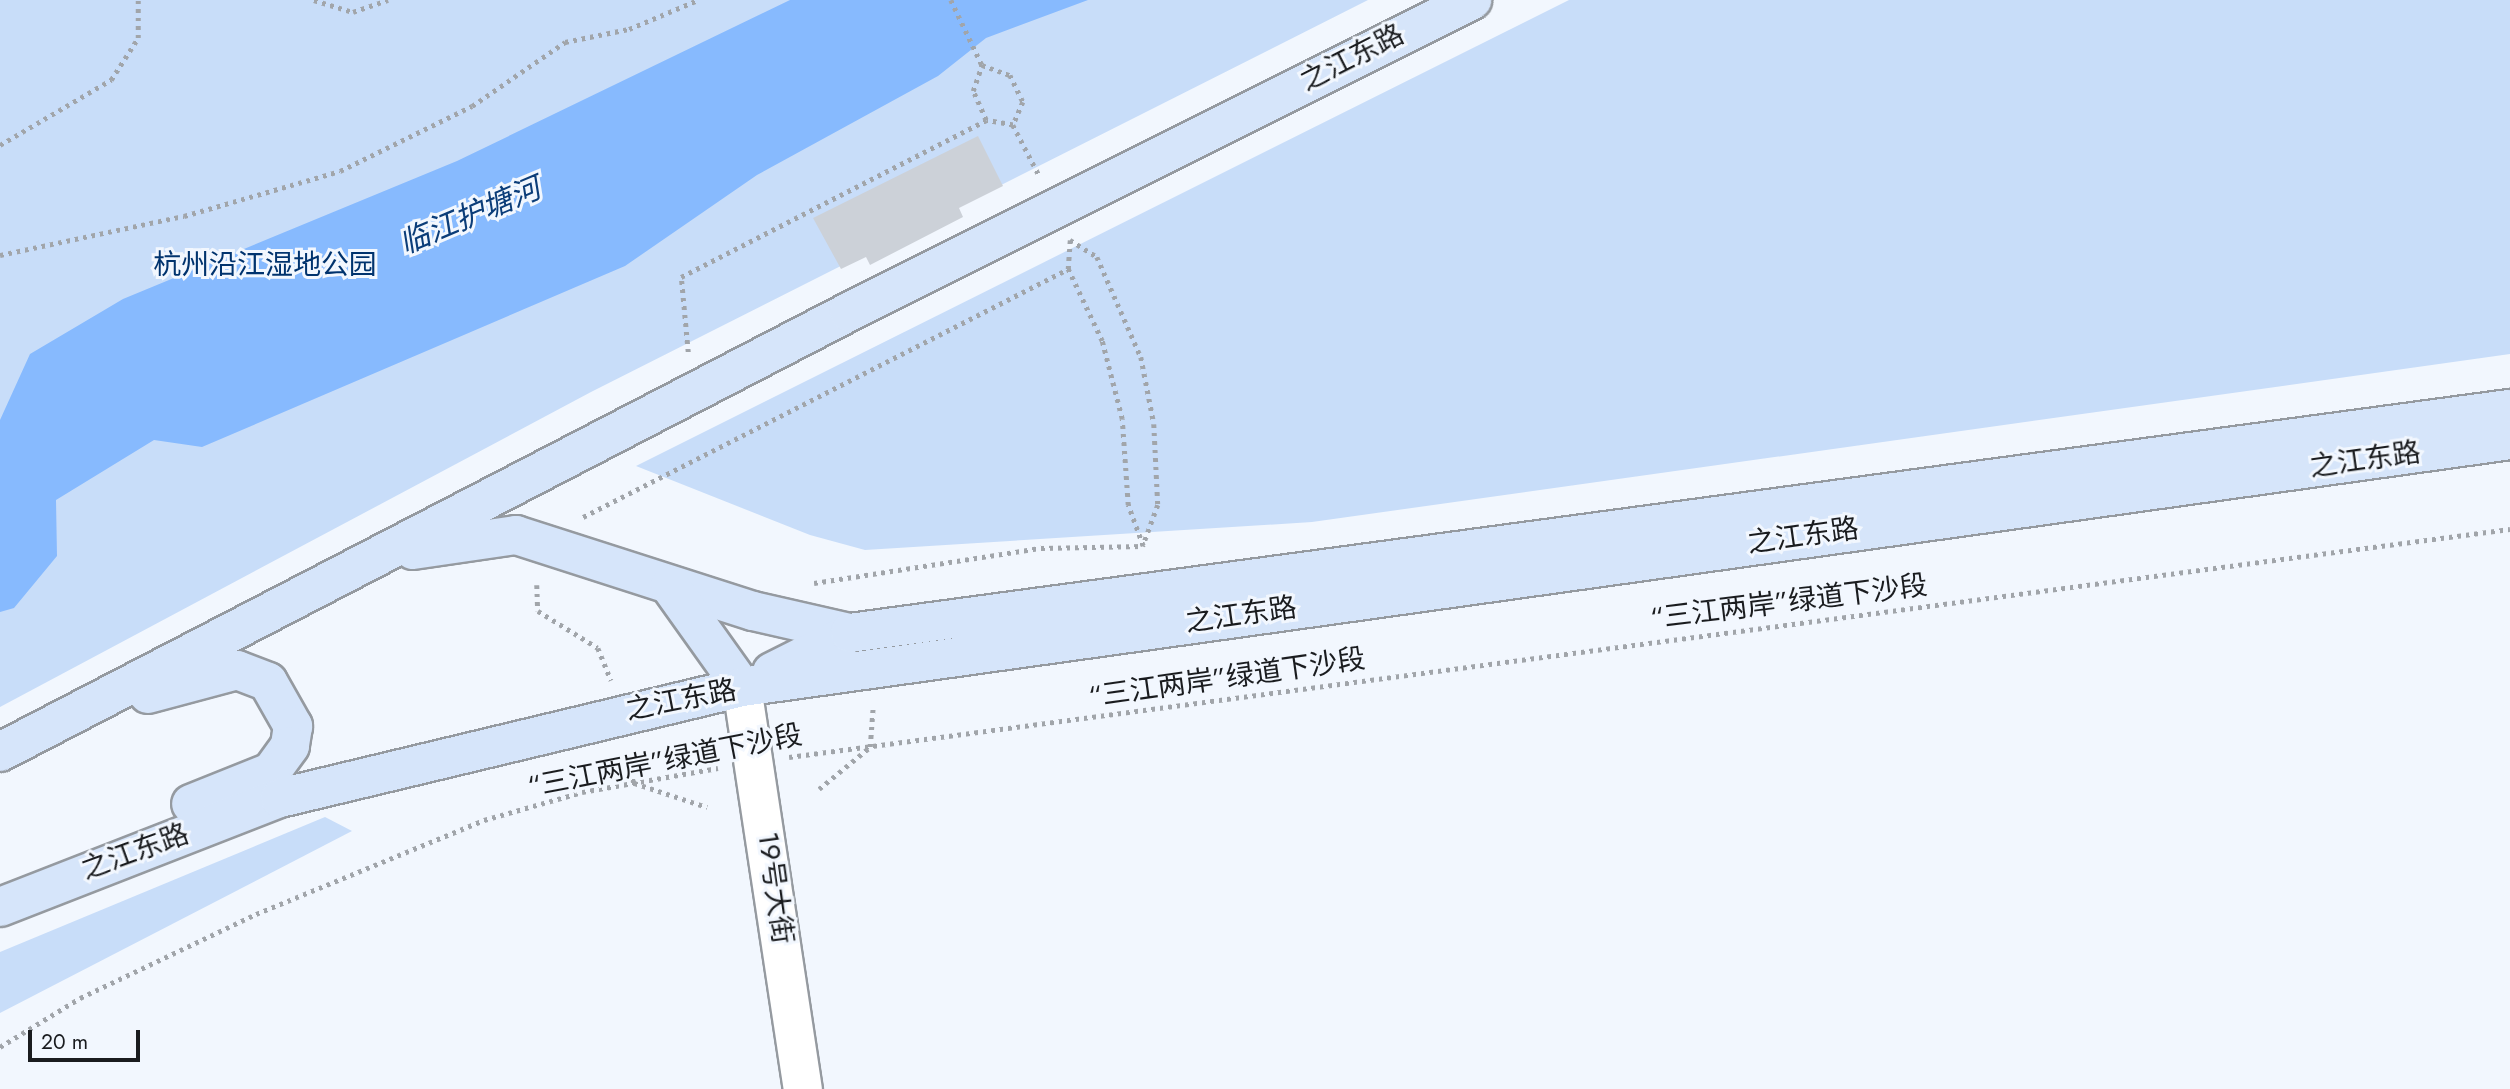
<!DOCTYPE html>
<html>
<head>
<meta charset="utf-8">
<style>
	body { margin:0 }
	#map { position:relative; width:2510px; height:1089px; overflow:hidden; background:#f2f7fe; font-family:Jost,"Noto Sans SC",sans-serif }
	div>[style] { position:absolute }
	.green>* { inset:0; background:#c8ddf9 }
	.water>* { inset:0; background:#87bafe }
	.building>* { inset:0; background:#ccd1d8 }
	.path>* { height:4.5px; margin-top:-2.25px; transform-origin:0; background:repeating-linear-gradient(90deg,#a1a5aa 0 3.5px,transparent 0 8.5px) }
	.roads { filter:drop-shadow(2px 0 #959aa0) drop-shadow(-2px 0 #959aa0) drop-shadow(0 2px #959aa0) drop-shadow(0 -2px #959aa0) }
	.minor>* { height:38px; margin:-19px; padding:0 19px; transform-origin:19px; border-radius:19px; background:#fff }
	.major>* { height:38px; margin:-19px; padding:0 19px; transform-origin:19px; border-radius:19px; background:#d6e5fa }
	span { translate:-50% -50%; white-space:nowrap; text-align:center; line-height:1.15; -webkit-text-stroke:6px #f2f7fe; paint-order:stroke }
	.street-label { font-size:28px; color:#1a1c1f }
	.park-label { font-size:28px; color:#00336e }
	.water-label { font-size:30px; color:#0b3d79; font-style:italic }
	.scale { position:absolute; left:28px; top:1030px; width:112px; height:32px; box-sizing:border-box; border:4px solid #1a1c1f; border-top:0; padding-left:9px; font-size:21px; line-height:24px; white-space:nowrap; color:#1a1c1f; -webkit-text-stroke:5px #f2f7fe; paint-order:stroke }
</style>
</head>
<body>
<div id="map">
	<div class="green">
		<i style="clip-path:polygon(0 0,1368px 0,591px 392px,0 707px)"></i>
		<i style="clip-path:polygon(1569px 0,2510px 0,2510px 354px,1312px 522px,865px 550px,810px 535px,636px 466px)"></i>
		<i style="clip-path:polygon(325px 817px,352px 831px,0 1013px,0 952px)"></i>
	</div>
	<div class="water">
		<i style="clip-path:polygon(790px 0,1088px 0,986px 38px,938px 76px,757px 175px,625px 266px,202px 447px,154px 440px,56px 500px,57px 556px,14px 608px,0 612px,0 420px,30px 354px,123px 299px,457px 161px)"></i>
	</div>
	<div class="building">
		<i style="clip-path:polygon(978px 136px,1003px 186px,959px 208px,963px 217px,870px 265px,866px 257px,841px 269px,813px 218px)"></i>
	</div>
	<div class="path">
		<i style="left:314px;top:0;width:41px;rotate:17.1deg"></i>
		<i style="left:353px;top:12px;width:37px;rotate:-19deg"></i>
		<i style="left:951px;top:0;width:72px;rotate:64.5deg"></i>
		<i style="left:1013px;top:125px;width:27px;rotate:-170deg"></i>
		<i style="left:986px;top:120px;width:32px;rotate:-114deg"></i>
		<i style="left:973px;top:91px;width:28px;rotate:-71deg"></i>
		<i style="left:982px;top:65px;width:30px;rotate:20deg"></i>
		<i style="left:1010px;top:75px;width:30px;rotate:64deg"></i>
		<i style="left:1023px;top:102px;width:25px;rotate:113deg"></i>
		<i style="left:1013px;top:125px;width:56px;rotate:62.5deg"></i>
		<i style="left:0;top:145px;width:129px;rotate:-30.4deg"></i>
		<i style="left:111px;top:80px;width:50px;rotate:-57.3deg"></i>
		<i style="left:138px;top:38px;width:38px;rotate:-90deg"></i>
		<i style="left:1070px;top:240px;width:32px;rotate:32deg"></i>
		<i style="left:1097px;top:257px;width:109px;rotate:66.3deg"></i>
		<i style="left:1141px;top:357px;width:68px;rotate:79deg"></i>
		<i style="left:1154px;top:424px;width:81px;rotate:87.2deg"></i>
		<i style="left:1158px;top:505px;width:44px;rotate:110.1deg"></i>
		<i style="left:1143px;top:546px;width:44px;rotate:-110.1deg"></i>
		<i style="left:1128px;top:505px;width:86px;rotate:-94deg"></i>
		<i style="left:1122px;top:419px;width:81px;rotate:-104.4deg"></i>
		<i style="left:1102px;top:341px;width:80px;rotate:-115.3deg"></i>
		<i style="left:1068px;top:269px;width:29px;rotate:-86deg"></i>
		<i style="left:0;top:255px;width:188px;rotate:-12deg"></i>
		<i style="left:184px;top:216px;width:162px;rotate:-16.1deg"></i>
		<i style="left:340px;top:171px;width:147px;rotate:-26.2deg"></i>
		<i style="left:472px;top:106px;width:113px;rotate:-34.5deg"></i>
		<i style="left:565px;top:42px;width:65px;rotate:-11.5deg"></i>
		<i style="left:629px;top:29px;width:75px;rotate:-22.8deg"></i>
		<i style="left:688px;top:352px;width:75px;rotate:-95.3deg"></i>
		<i style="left:681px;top:277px;width:343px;rotate:-27.2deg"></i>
		<i style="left:583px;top:517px;width:545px;rotate:-27.08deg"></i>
		<i style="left:814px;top:583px;width:230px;rotate:-8.8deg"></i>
		<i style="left:1041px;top:548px;width:102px;rotate:-1.1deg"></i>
		<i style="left:537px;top:585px;width:26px;rotate:88deg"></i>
		<i style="left:538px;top:611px;width:70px;rotate:31.7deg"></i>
		<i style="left:598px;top:648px;width:35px;rotate:68deg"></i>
		<i style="left:624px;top:755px;width:30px;rotate:70deg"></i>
		<i style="left:634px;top:783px;width:77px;rotate:18.2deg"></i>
		<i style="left:789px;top:757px;width:1736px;rotate:-7.55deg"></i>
		<i style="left:819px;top:789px;width:66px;rotate:-39.5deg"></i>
		<i style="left:870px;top:747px;width:41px;rotate:-85.8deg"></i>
		<i style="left:0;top:1047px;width:94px;rotate:-31.5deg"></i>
		<i style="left:80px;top:998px;width:195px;rotate:-25.5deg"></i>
		<i style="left:256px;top:914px;width:247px;rotate:-22.4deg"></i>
		<i style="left:484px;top:820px;width:102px;rotate:-15.9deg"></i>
		<i style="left:582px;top:792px;width:138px;rotate:-10deg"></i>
	</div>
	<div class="roads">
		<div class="minor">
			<i style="left:742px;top:687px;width:407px;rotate:81.4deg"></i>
		</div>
		<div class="major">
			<i style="left:413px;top:550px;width:104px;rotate:-8.3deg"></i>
			<i style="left:516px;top:535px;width:249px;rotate:17.8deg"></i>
			<i style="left:753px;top:611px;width:99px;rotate:12.8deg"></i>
			<i style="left:670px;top:586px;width:124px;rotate:54.5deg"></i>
			<i style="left:772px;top:672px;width:87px;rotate:-26.6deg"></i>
			<i style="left:850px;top:633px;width:1675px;rotate:-7.69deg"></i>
			<i style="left:148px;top:694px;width:92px;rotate:-15.1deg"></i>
			<i style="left:237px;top:670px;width:33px;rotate:21deg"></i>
			<i style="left:268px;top:682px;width:51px;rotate:60.4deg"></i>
			<i style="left:293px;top:726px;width:20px;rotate:99deg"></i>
			<i style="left:290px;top:746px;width:32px;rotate:126deg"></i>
			<i style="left:271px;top:772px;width:86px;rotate:158.2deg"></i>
			<i style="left:0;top:752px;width:956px;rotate:-27.4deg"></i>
			<i style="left:849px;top:312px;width:697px;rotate:-26.6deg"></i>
			<i style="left:0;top:907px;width:300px;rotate:-21.3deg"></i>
			<i style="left:280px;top:798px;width:475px;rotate:-13.5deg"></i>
			<i style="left:742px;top:687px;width:1785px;rotate:-7.95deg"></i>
		</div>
	</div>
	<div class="street-label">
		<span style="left:1352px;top:58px;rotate:-27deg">之江东路</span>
		<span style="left:2365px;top:460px;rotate:-8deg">之江东路</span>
		<span style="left:1803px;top:536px;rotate:-8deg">之江东路</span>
		<span style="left:1789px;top:602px;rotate:-7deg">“三江两岸”绿道下沙段</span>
		<span style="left:1241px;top:615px;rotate:-8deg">之江东路</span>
		<span style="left:1227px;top:678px;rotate:-8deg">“三江两岸”绿道下沙段</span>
		<span style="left:681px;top:700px;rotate:-11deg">之江东路</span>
		<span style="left:665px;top:761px;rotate:-11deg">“三江两岸”绿道下沙段</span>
		<span style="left:135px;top:852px;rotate:-20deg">之江东路</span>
		<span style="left:775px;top:888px;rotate:82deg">19号大街</span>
	</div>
	<div class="park-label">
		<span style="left:265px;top:265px">杭州沿江湿地公园</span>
	</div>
	<div class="water-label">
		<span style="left:470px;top:216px;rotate:-23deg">临江护塘河</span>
	</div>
	<div class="scale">20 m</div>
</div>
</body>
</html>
